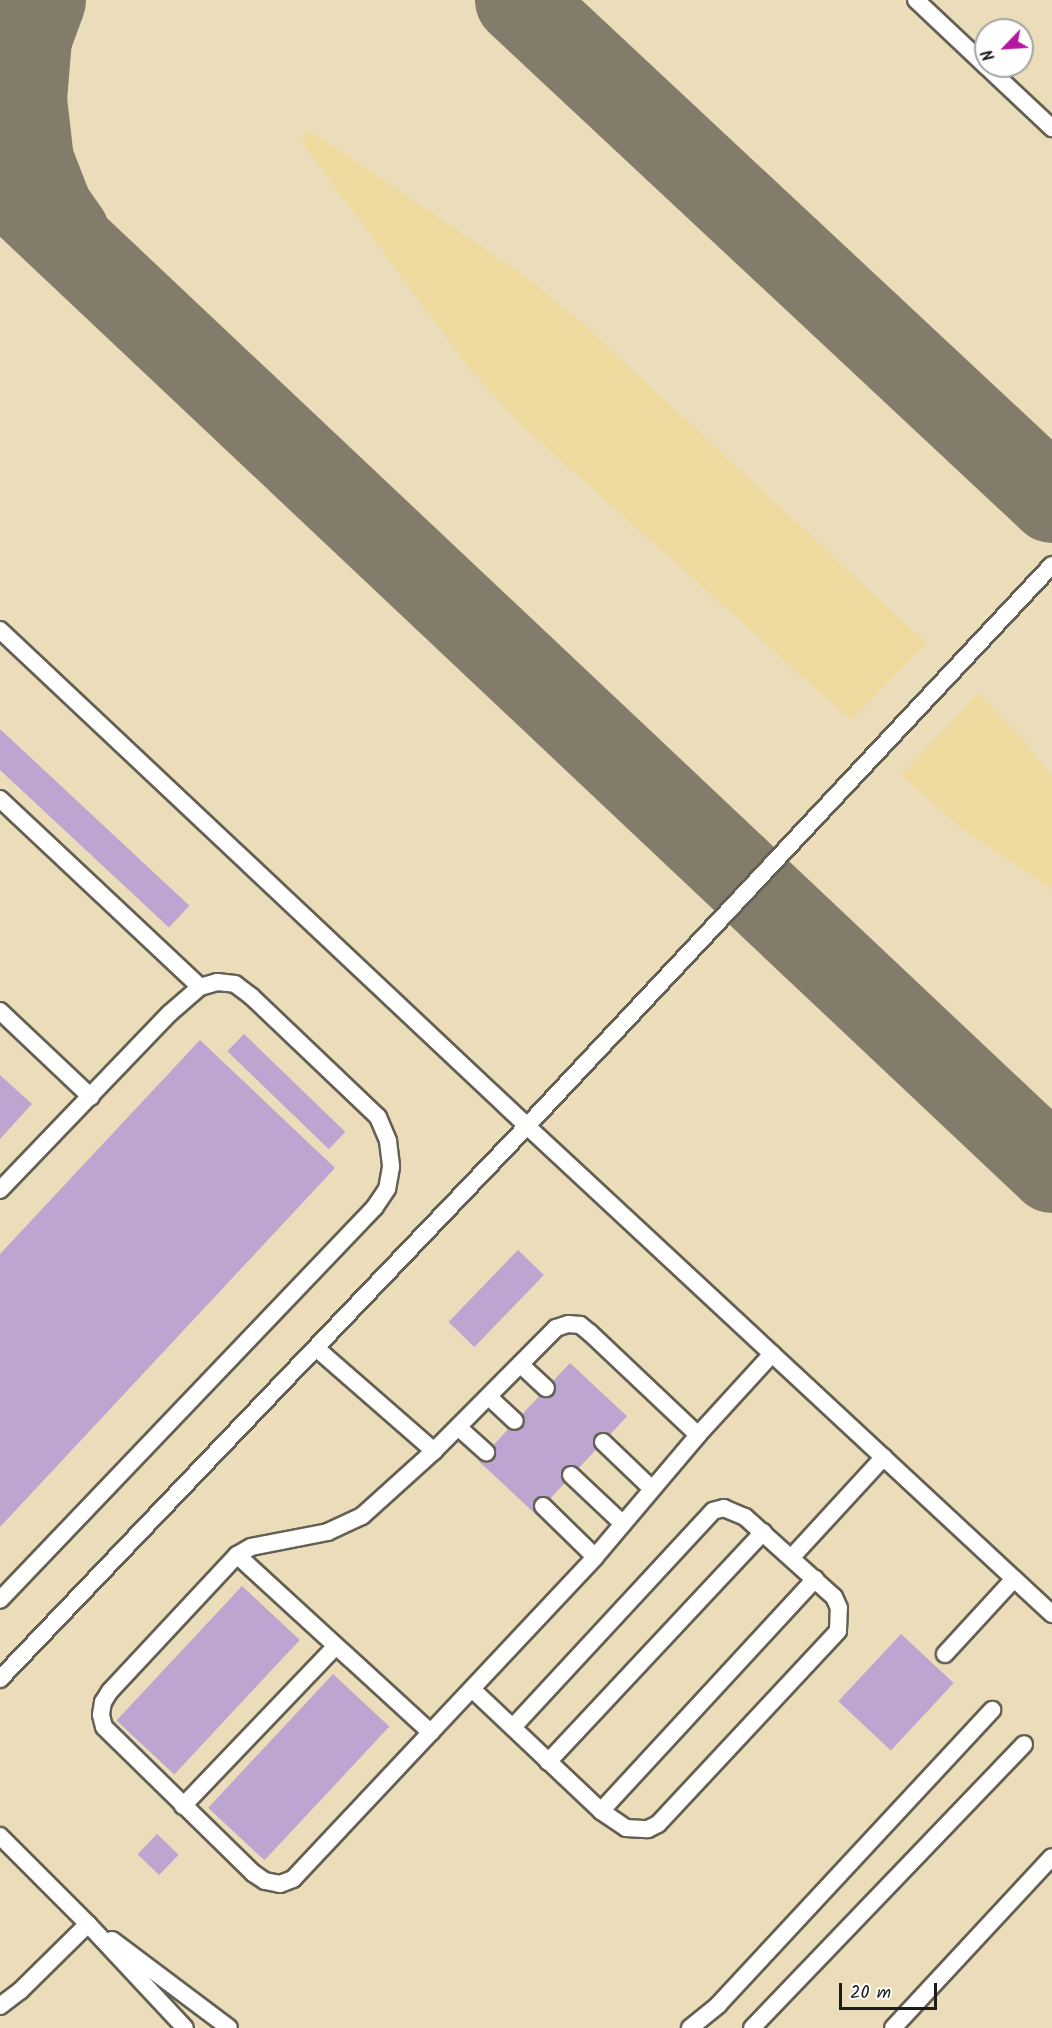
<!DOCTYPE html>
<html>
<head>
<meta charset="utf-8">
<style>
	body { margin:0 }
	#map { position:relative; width:1052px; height:2028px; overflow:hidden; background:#ebddb9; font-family:Kalam,sans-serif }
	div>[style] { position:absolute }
	.sand>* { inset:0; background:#eeda9e }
	.taxiway>* { height:87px; margin:-43.5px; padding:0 43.5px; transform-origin:43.5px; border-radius:43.5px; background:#847c6a }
	.building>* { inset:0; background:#bca5d0; transform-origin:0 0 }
	.roads { filter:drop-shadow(2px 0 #646053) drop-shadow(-2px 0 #646053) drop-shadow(0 2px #646053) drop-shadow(0 -2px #646053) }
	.service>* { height:16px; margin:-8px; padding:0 8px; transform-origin:8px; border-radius:8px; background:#fff }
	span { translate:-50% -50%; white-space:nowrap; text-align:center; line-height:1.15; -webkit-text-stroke:4.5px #fff; paint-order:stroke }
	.north { position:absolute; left:974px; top:18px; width:60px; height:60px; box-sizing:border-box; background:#fff; border:2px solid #a4a4a4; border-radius:50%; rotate:245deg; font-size:16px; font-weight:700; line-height:24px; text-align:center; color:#1c1c1c }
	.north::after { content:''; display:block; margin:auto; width:21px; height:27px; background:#b5179e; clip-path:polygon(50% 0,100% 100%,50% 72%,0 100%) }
	.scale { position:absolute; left:839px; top:1983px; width:98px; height:27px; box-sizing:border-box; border:3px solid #1c1c1c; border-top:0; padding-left:8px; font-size:18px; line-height:21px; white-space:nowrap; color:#1c1c1c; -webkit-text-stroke:4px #fff; paint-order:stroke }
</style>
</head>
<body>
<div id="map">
	<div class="sand">
		<i style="clip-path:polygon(309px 130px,522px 274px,581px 322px,926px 643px,851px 720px,517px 421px,467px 365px,301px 141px)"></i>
		<i style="clip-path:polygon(978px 693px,1023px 740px,1052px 776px,1052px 889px,961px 828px,901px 775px)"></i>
	</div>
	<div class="taxiway">
		<i style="left:42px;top:0;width:40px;rotate:110.2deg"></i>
		<i style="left:28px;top:38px;width:61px;rotate:94.7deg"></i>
		<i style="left:23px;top:99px;width:61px;rotate:83.5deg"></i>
		<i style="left:30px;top:160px;width:53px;rotate:68.8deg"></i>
		<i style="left:49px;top:209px;width:29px;rotate:55deg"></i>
		<i style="left:518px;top:0;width:731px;rotate:43.06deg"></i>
		<i style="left:0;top:177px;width:1446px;rotate:43.32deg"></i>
	</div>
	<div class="building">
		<i style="left:0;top:729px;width:259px;height:30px;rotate:43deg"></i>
		<i style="left:244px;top:1034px;width:141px;height:24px;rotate:44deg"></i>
		<i style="clip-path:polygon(200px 1040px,335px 1168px,0 1527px,0 1254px)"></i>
		<i style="clip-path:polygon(0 1075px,32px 1104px,0 1139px)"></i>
		<i style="left:518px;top:1250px;width:36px;height:100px;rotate:44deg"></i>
		<i style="left:570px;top:1363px;width:78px;height:134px;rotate:43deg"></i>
		<i style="left:242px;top:1586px;width:79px;height:184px;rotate:43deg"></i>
		<i style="left:901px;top:1634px;width:72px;height:92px;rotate:43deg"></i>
		<i style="left:333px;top:1674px;width:77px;height:183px;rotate:43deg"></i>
		<i style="left:157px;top:1834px;width:30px;height:28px;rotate:44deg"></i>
	</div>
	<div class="roads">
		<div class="service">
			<i style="left:916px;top:0;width:96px;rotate:43.3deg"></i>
			<i style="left:986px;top:66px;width:91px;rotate:43.2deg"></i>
			<i style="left:0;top:630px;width:724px;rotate:43.26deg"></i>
			<i style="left:527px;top:1126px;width:717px;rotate:42.91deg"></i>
			<i style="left:0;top:799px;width:274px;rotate:43.2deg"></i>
			<i style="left:0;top:1011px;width:125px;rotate:43.4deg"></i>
			<i style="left:0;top:1190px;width:245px;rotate:-46.2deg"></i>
			<i style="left:170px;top:1013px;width:40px;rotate:-41deg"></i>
			<i style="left:200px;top:987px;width:18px;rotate:-16deg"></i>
			<i style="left:217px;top:982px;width:18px;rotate:6deg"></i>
			<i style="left:235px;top:984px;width:20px;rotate:37deg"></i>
			<i style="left:251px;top:996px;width:175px;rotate:43.6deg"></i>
			<i style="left:378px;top:1117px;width:26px;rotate:67deg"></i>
			<i style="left:388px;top:1141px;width:26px;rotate:83deg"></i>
			<i style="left:391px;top:1167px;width:22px;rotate:100deg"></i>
			<i style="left:387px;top:1189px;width:22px;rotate:124deg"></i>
			<i style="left:375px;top:1207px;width:543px;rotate:133.66deg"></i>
			<i style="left:316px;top:1348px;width:157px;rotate:41.1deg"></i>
			<i style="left:521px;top:1365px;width:34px;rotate:43deg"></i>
			<i style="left:489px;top:1397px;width:35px;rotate:43deg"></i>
			<i style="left:458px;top:1427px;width:38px;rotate:42deg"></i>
			<i style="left:698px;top:1435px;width:149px;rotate:-136.6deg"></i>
			<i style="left:590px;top:1333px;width:13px;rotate:-141deg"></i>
			<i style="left:580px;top:1325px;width:12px;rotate:-175deg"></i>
			<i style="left:568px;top:1324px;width:13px;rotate:162deg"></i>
			<i style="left:556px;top:1328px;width:173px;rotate:134.8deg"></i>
			<i style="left:434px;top:1451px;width:97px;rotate:137.9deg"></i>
			<i style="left:362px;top:1516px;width:38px;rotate:155deg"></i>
			<i style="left:328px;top:1532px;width:78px;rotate:169deg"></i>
			<i style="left:251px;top:1547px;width:16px;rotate:150deg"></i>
			<i style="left:237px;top:1555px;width:186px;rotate:133deg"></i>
			<i style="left:110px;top:1691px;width:13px;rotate:122deg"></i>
			<i style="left:103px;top:1702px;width:13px;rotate:99deg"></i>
			<i style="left:101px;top:1715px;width:12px;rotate:76deg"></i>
			<i style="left:104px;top:1727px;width:209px;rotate:44.4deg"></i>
			<i style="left:253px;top:1873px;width:14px;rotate:34deg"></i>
			<i style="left:265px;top:1881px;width:15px;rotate:11deg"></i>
			<i style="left:280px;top:1884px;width:14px;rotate:-21deg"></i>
			<i style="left:293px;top:1879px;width:441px;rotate:-46.8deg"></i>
			<i style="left:595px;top:1557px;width:160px;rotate:-49.8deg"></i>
			<i style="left:698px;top:1435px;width:110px;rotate:-47.6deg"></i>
			<i style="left:603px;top:1442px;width:68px;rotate:43.8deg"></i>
			<i style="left:571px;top:1475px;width:71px;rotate:43.3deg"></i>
			<i style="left:543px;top:1506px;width:73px;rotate:44.4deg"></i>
			<i style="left:237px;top:1555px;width:263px;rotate:42.5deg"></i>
			<i style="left:791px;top:1558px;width:137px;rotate:-47.4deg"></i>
			<i style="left:945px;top:1654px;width:102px;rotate:-47.4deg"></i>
			<i style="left:0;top:1679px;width:764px;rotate:-46.38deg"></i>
			<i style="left:527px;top:1126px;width:768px;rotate:-46.9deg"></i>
			<i style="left:472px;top:1689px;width:178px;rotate:43.4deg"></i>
			<i style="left:601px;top:1811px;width:30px;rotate:34deg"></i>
			<i style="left:626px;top:1828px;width:22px;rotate:3deg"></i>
			<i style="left:648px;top:1829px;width:11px;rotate:-27deg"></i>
			<i style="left:658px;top:1824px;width:264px;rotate:-47deg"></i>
			<i style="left:838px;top:1631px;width:23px;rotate:-88deg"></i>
			<i style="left:839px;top:1608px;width:12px;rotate:-114deg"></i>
			<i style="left:834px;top:1597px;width:120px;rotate:-138deg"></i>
			<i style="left:745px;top:1517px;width:23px;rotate:-157deg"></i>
			<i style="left:724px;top:1508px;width:11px;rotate:165deg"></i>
			<i style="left:713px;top:1511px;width:294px;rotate:132.8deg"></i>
			<i style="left:548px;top:1762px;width:315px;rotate:-46.9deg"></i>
			<i style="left:183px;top:1806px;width:221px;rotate:-46.3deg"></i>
			<i style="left:601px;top:1811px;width:316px;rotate:-47.3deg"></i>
			<i style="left:0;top:1836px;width:124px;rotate:45deg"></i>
			<i style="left:88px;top:1924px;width:142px;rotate:47deg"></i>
			<i style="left:112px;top:1940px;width:146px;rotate:36.9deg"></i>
			<i style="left:0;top:2006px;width:25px;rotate:-37deg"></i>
			<i style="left:20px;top:1991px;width:95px;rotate:-44.6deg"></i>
			<i style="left:690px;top:2028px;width:36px;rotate:-39deg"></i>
			<i style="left:718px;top:2005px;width:403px;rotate:-47.1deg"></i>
			<i style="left:752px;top:2028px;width:393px;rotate:-46.2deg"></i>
			<i style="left:893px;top:2028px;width:233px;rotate:-47.1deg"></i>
		</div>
	</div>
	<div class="north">N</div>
	<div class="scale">20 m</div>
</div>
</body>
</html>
